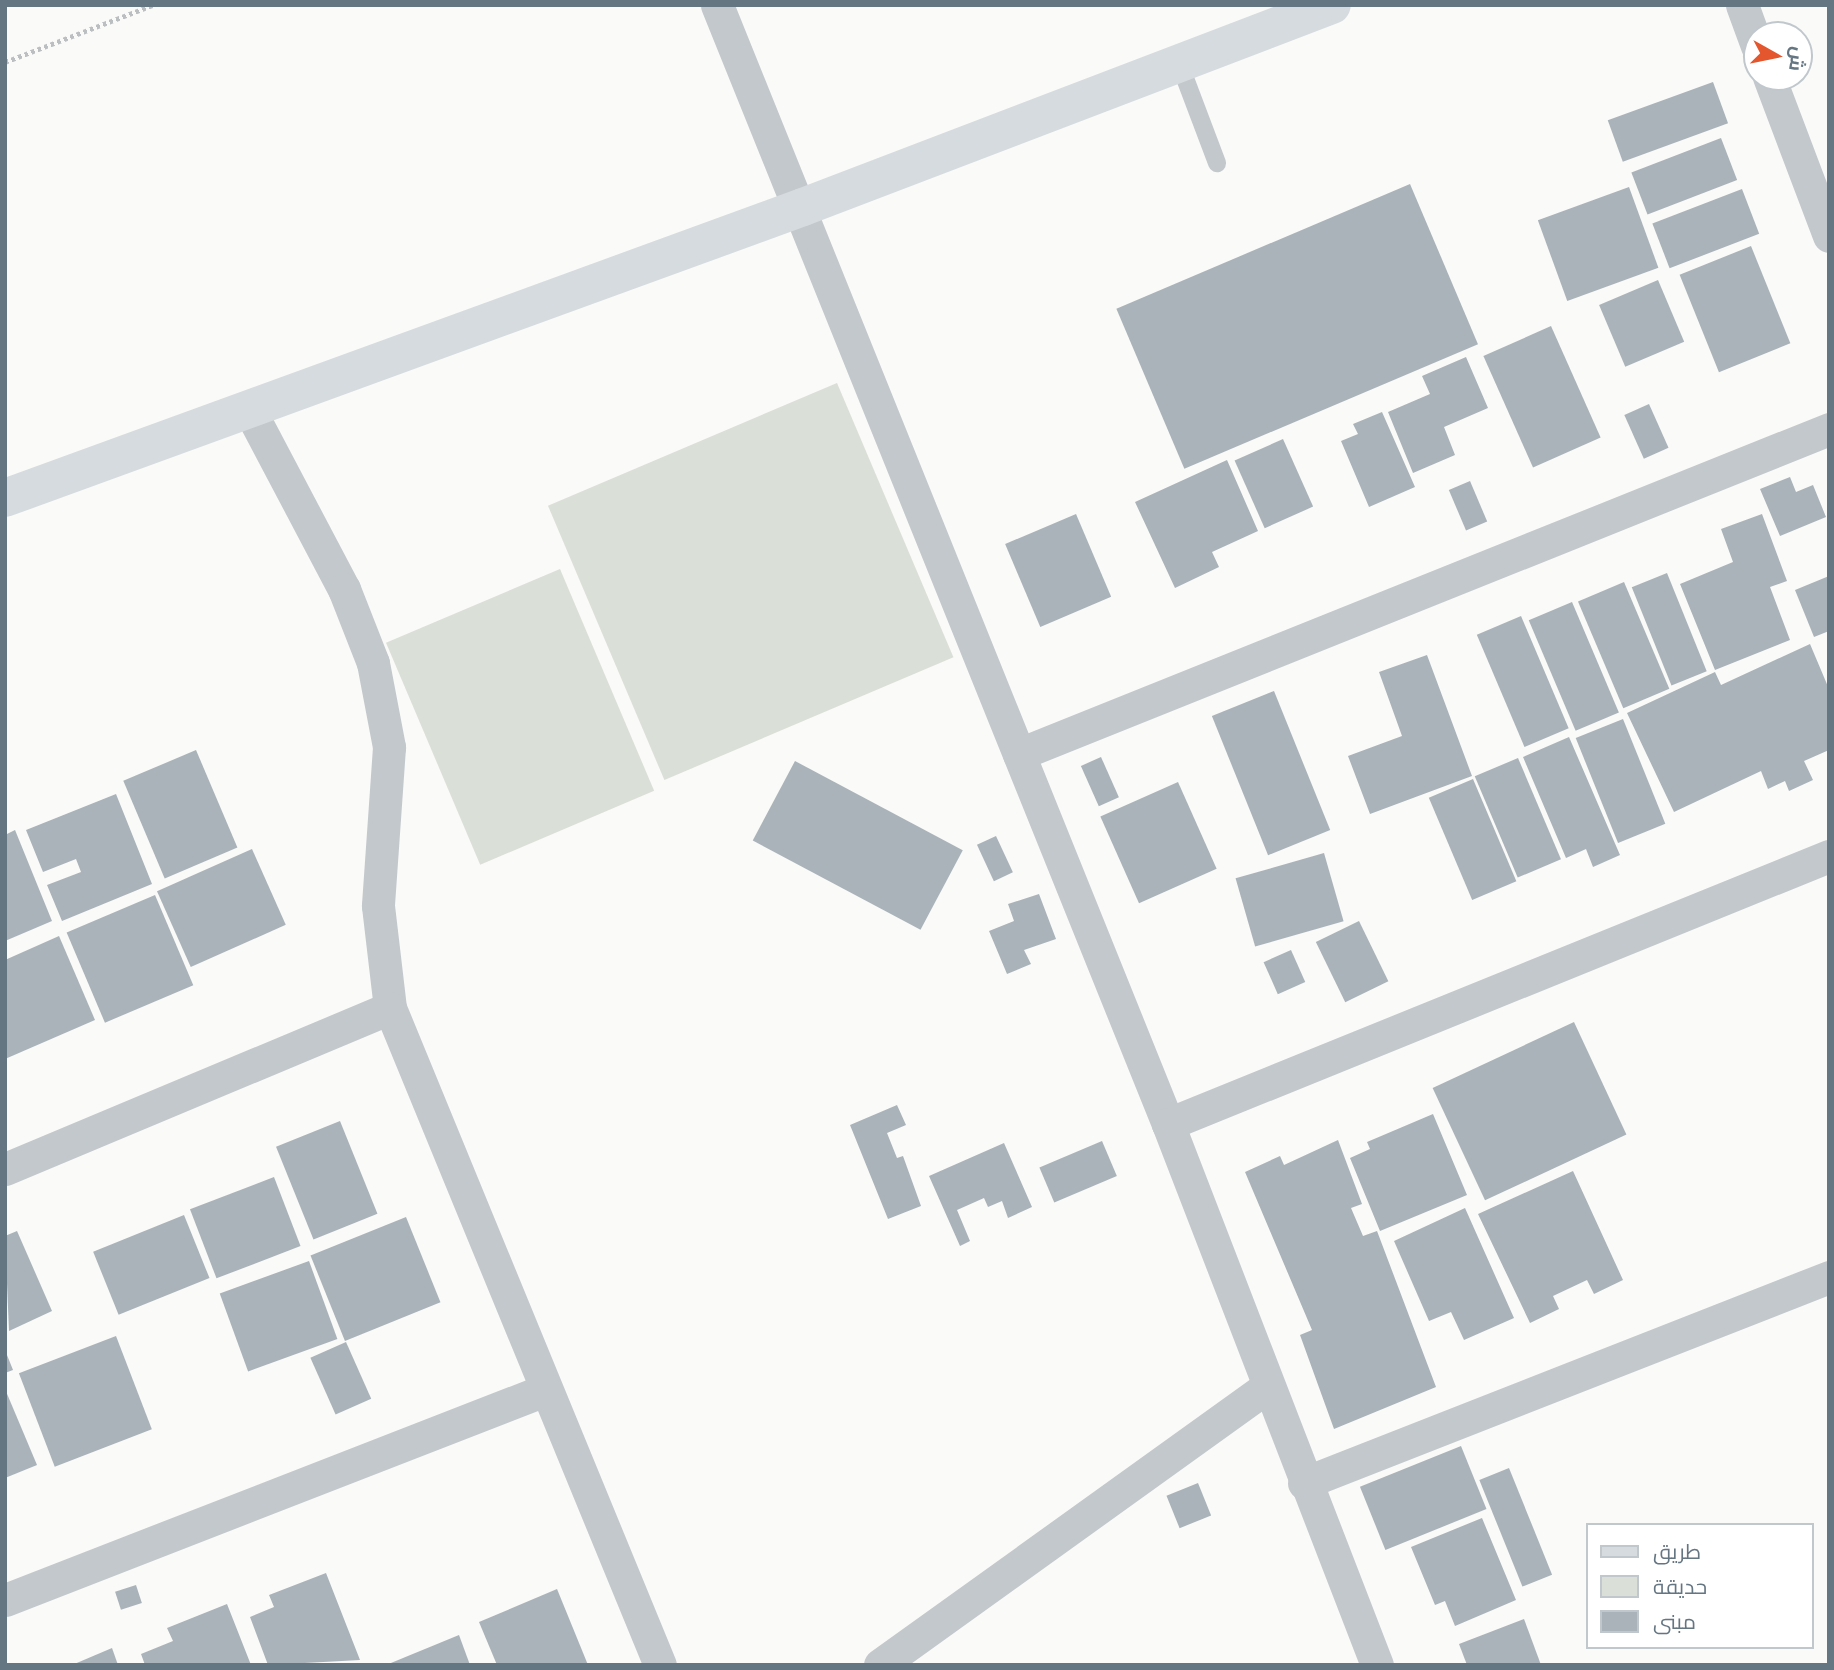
<!DOCTYPE html>
<html>
<head>
<meta charset="utf-8">
<style>
	body { margin:0 }
	#map { position:relative; width:1834px; height:1670px; overflow:hidden; background:#fafaf8; font-family:Montserrat,Cairo,sans-serif }
	div>[style] { position:absolute }
	.green>* { inset:0; background:#dadfd7; transform-origin:0 0 }
	.building>* { inset:0; background:#aab3b9; transform-origin:0 0 }
	.path>* { height:4.5px; margin-top:-2.25px; transform-origin:0; background:repeating-linear-gradient(90deg,#bbbfc2 0 3.5px,transparent 0 7px) }
	.lane>* { height:18px; margin:-9px; padding:0 9px; transform-origin:9px; border-radius:9px; background:#c3c8cc }
	.street>* { height:33px; margin:-16.5px; padding:0 16.5px; transform-origin:16.5px; border-radius:16.5px; background:#c3c8cc }
	.secondary>* { height:38px; margin:-19px; padding:0 19px; transform-origin:19px; border-radius:19px; background:#d6dbdf }
	span { translate:-50% -50%; white-space:nowrap; text-align:center; line-height:1.15; -webkit-text-stroke:7px #fff; paint-order:stroke }
	.frame { position:absolute; inset:0; border:7px solid #657683; pointer-events:none }
	.legend { position:absolute; left:1586px; top:1523px; width:228px; height:126px; box-sizing:border-box; background:#fff; border:2px solid #c1c8cd; margin:0; padding:9px 12px; list-style:none; font-size:21px; color:#657683 }
	.legend li { display:flex; align-items:center; gap:14px; height:35px }
	.legend b { width:35px; border:2px solid #c1c8cd }
	.north { position:absolute; left:1743px; top:21px; width:70px; height:70px; box-sizing:border-box; background:#fff; border:2px solid #c1c8cd; border-radius:50%; rotate:99deg; font-size:19px; font-weight:700; line-height:28px; text-align:center; color:#657683 }
	.north::after { content:''; display:block; margin:auto; width:24px; height:32px; background:#e4572e; clip-path:polygon(50% 0,100% 100%,50% 72%,0 100%) }
</style>
</head>
<body>
<div id="map">
	<div class="green">
		<i style="left:837px;top:383px;width:298px;height:314px;rotate:67deg"></i>
		<i style="left:560px;top:569px;width:241px;height:189px;rotate:67deg"></i>
	</div>
	<div class="building">
		<i style="left:1713px;top:82px;width:44px;height:112px;rotate:70deg"></i>
		<i style="left:1721px;top:138px;width:45px;height:96px;rotate:69deg"></i>
		<i style="left:1410px;top:184px;width:174px;height:319px;rotate:67deg"></i>
		<i style="left:1629px;top:187px;width:86px;height:97px;rotate:70deg"></i>
		<i style="left:1742px;top:189px;width:48px;height:96px;rotate:69deg"></i>
		<i style="left:1751px;top:246px;width:105px;height:77px;rotate:68deg"></i>
		<i style="left:1658px;top:280px;width:67px;height:64px;rotate:67deg"></i>
		<i style="left:1551px;top:326px;width:122px;height:74px;rotate:66deg"></i>
		<i style="clip-path:polygon(1466px 357px,1488px 408px,1444px 427px,1455px 455px,1413px 473px,1388px 412px,1430px 394px,1422px 376px)"></i>
		<i style="left:1649px;top:404px;width:48px;height:27px;rotate:66deg"></i>
		<i style="clip-path:polygon(1382px 412px,1415px 487px,1369px 507px,1341px 441px,1358px 434px,1353px 424px)"></i>
		<i style="left:1283px;top:439px;width:74px;height:53px;rotate:66deg"></i>
		<i style="clip-path:polygon(1227px 460px,1258px 531px,1212px 552px,1219px 567px,1175px 588px,1135px 502px)"></i>
		<i style="clip-path:polygon(1790px 477px,1796px 492px,1813px 485px,1826px 517px,1780px 536px,1760px 489px)"></i>
		<i style="left:1470px;top:481px;width:44px;height:23px;rotate:67deg"></i>
		<i style="left:1076px;top:514px;width:90px;height:77px;rotate:67deg"></i>
		<i style="clip-path:polygon(1762px 514px,1787px 581px,1770px 587px,1790px 640px,1715px 670px,1680px 584px,1733px 562px,1721px 529px)"></i>
		<i style="left:1667px;top:573px;width:106px;height:38px;rotate:68deg"></i>
		<i style="clip-path:polygon(1829px 576px,1829px 631px,1814px 637px,1795px 590px)"></i>
		<i style="left:1624px;top:582px;width:116px;height:50px;rotate:67deg"></i>
		<i style="left:1572px;top:602px;width:120px;height:47px;rotate:67deg"></i>
		<i style="left:1521px;top:616px;width:122px;height:48px;rotate:67deg"></i>
		<i style="clip-path:polygon(1810px 644px,1829px 689px,1829px 750px,1804px 761px,1813px 780px,1789px 791px,1785px 781px,1768px 789px,1761px 771px,1674px 812px,1627px 713px,1715px 672px,1721px 685px)"></i>
		<i style="clip-path:polygon(1427px 655px,1472px 776px,1370px 814px,1348px 756px,1402px 736px,1379px 672px)"></i>
		<i style="left:1274px;top:691px;width:150px;height:67px;rotate:68deg"></i>
		<i style="left:1623px;top:719px;width:113px;height:51px;rotate:68deg"></i>
		<i style="clip-path:polygon(1569px 737px,1620px 855px,1593px 867px,1586px 849px,1566px 858px,1523px 757px)"></i>
		<i style="left:196px;top:750px;width:106px;height:79px;rotate:67deg"></i>
		<i style="left:1101px;top:757px;width:44px;height:22px;rotate:66deg"></i>
		<i style="left:1518px;top:758px;width:110px;height:47px;rotate:67deg"></i>
		<i style="left:795px;top:761px;width:190px;height:90px;rotate:28deg"></i>
		<i style="left:1473px;top:779px;width:111px;height:48px;rotate:67deg"></i>
		<i style="left:1178px;top:782px;width:95px;height:85px;rotate:66deg"></i>
		<i style="clip-path:polygon(116px 794px,152px 884px,62px 921px,47px 885px,81px 872px,76px 859px,43px 872px,26px 830px)"></i>
		<i style="clip-path:polygon(15px 830px,52px 921px,5px 941px,5px 835px)"></i>
		<i style="left:996px;top:836px;width:40px;height:21px;rotate:65deg"></i>
		<i style="left:252px;top:849px;width:83px;height:104px;rotate:66deg"></i>
		<i style="left:1324px;top:853px;width:71px;height:92px;rotate:74deg"></i>
		<i style="clip-path:polygon(1039px 894px,1056px 939px,1024px 950px,1031px 964px,1007px 974px,989px 931px,1014px 921px,1008px 904px)"></i>
		<i style="left:155px;top:895px;width:98px;height:96px;rotate:67deg"></i>
		<i style="left:1359px;top:921px;width:67px;height:48px;rotate:64deg"></i>
		<i style="clip-path:polygon(59px 936px,95px 1020px,5px 1059px,5px 960px)"></i>
		<i style="left:1291px;top:950px;width:35px;height:30px;rotate:66deg"></i>
		<i style="left:1574px;top:1022px;width:124px;height:156px;rotate:65deg"></i>
		<i style="clip-path:polygon(897px 1105px,906px 1125px,887px 1133px,897px 1158px,903px 1156px,921px 1206px,888px 1219px,850px 1125px)"></i>
		<i style="clip-path:polygon(1433px 1114px,1467px 1195px,1380px 1231px,1350px 1158px,1370px 1149px,1367px 1142px)"></i>
		<i style="left:340px;top:1121px;width:100px;height:69px;rotate:68deg"></i>
		<i style="clip-path:polygon(1338px 1140px,1362px 1204px,1351px 1208px,1363px 1236px,1377px 1231px,1436px 1387px,1334px 1429px,1300px 1335px,1312px 1330px,1245px 1172px,1280px 1156px,1284px 1165px)"></i>
		<i style="left:1102px;top:1141px;width:38px;height:68px;rotate:67deg"></i>
		<i style="clip-path:polygon(1004px 1143px,1032px 1207px,1008px 1218px,1002px 1201px,988px 1207px,984px 1198px,957px 1210px,970px 1241px,960px 1246px,929px 1176px)"></i>
		<i style="clip-path:polygon(1573px 1171px,1623px 1280px,1594px 1294px,1587px 1280px,1553px 1296px,1559px 1309px,1530px 1323px,1478px 1214px)"></i>
		<i style="left:274px;top:1177px;width:74px;height:90px;rotate:69deg"></i>
		<i style="clip-path:polygon(1465px 1208px,1514px 1318px,1464px 1340px,1451px 1312px,1429px 1321px,1394px 1241px)"></i>
		<i style="left:184px;top:1215px;width:68px;height:98px;rotate:68deg"></i>
		<i style="left:406px;top:1217px;width:92px;height:103px;rotate:68deg"></i>
		<i style="clip-path:polygon(17px 1231px,52px 1311px,9px 1331px,5px 1236px)"></i>
		<i style="left:309px;top:1261px;width:83px;height:95px;rotate:70deg"></i>
		<i style="left:116px;top:1336px;width:100px;height:104px;rotate:69deg"></i>
		<i style="left:346px;top:1342px;width:62px;height:39px;rotate:66deg"></i>
		<i style="clip-path:polygon(5px 1350px,13px 1370px,5px 1373px)"></i>
		<i style="clip-path:polygon(5px 1389px,37px 1465px,5px 1478px)"></i>
		<i style="left:1461px;top:1446px;width:68px;height:109px;rotate:68deg"></i>
		<i style="left:1509px;top:1468px;width:115px;height:32px;rotate:68deg"></i>
		<i style="left:1198px;top:1483px;width:35px;height:34px;rotate:68deg"></i>
		<i style="clip-path:polygon(1482px 1518px,1516px 1600px,1455px 1626px,1445px 1601px,1435px 1605px,1411px 1547px)"></i>
		<i style="clip-path:polygon(326px 1573px,360px 1660px,268px 1665px,250px 1617px,274px 1607px,269px 1595px)"></i>
		<i style="left:136px;top:1585px;width:19px;height:22px;rotate:72deg"></i>
		<i style="clip-path:polygon(557px 1589px,588px 1665px,497px 1665px,479px 1622px)"></i>
		<i style="clip-path:polygon(227px 1604px,251px 1665px,145px 1665px,141px 1654px,173px 1641px,167px 1628px)"></i>
		<i style="clip-path:polygon(1524px 1619px,1541px 1665px,1467px 1665px,1459px 1644px)"></i>
		<i style="clip-path:polygon(459px 1635px,470px 1665px,386px 1665px)"></i>
		<i style="clip-path:polygon(112px 1648px,118px 1665px,72px 1665px)"></i>
	</div>
	<div class="path">
		<i style="left:5px;top:62px;width:159px;rotate:-21.1deg"></i>
	</div>
	<div class="lane">
		<i style="left:1180px;top:65px;width:105px;rotate:69.3deg"></i>
	</div>
	<div class="street">
		<i style="left:717px;top:5px;width:1206px;rotate:68.05deg"></i>
		<i style="left:1168px;top:1124px;width:713px;rotate:-22.07deg"></i>
		<i style="left:1742px;top:5px;width:44px;rotate:69.9deg"></i>
		<i style="left:1769px;top:77px;width:170px;rotate:69.3deg"></i>
		<i style="left:249px;top:409px;width:204px;rotate:62.2deg"></i>
		<i style="left:344px;top:589px;width:79px;rotate:68.6deg"></i>
		<i style="left:373px;top:663px;width:86px;rotate:79.2deg"></i>
		<i style="left:389px;top:747px;width:159px;rotate:94deg"></i>
		<i style="left:378px;top:906px;width:103px;rotate:83.3deg"></i>
		<i style="left:390px;top:1008px;width:710px;rotate:67.66deg"></i>
		<i style="left:1019px;top:754px;width:873px;rotate:-21.86deg"></i>
		<i style="left:1168px;top:1124px;width:580px;rotate:68.88deg"></i>
		<i style="left:5px;top:1169px;width:417px;rotate:-22.7deg"></i>
		<i style="left:1304px;top:1483px;width:564px;rotate:-21.42deg"></i>
		<i style="left:5px;top:1600px;width:579px;rotate:-21.25deg"></i>
		<i style="left:880px;top:1665px;width:477px;rotate:-35.7deg"></i>
	</div>
	<div class="secondary">
		<i style="left:5px;top:498px;width:849px;rotate:-20.03deg"></i>
		<i style="left:803px;top:207px;width:566px;rotate:-20.9deg"></i>
	</div>
	<div class="frame"></div>
	<ul class="legend">
	<li><b style="height:9px;background:#d6dbdf"></b>طريق</li>
	<li><b style="height:19px;background:#dadfd7"></b>حديقة</li>
	<li><b style="height:19px;background:#aab3b9"></b>مبنى</li>
	</ul>
	<div class="north">ش</div>
</div>
</body>
</html>
